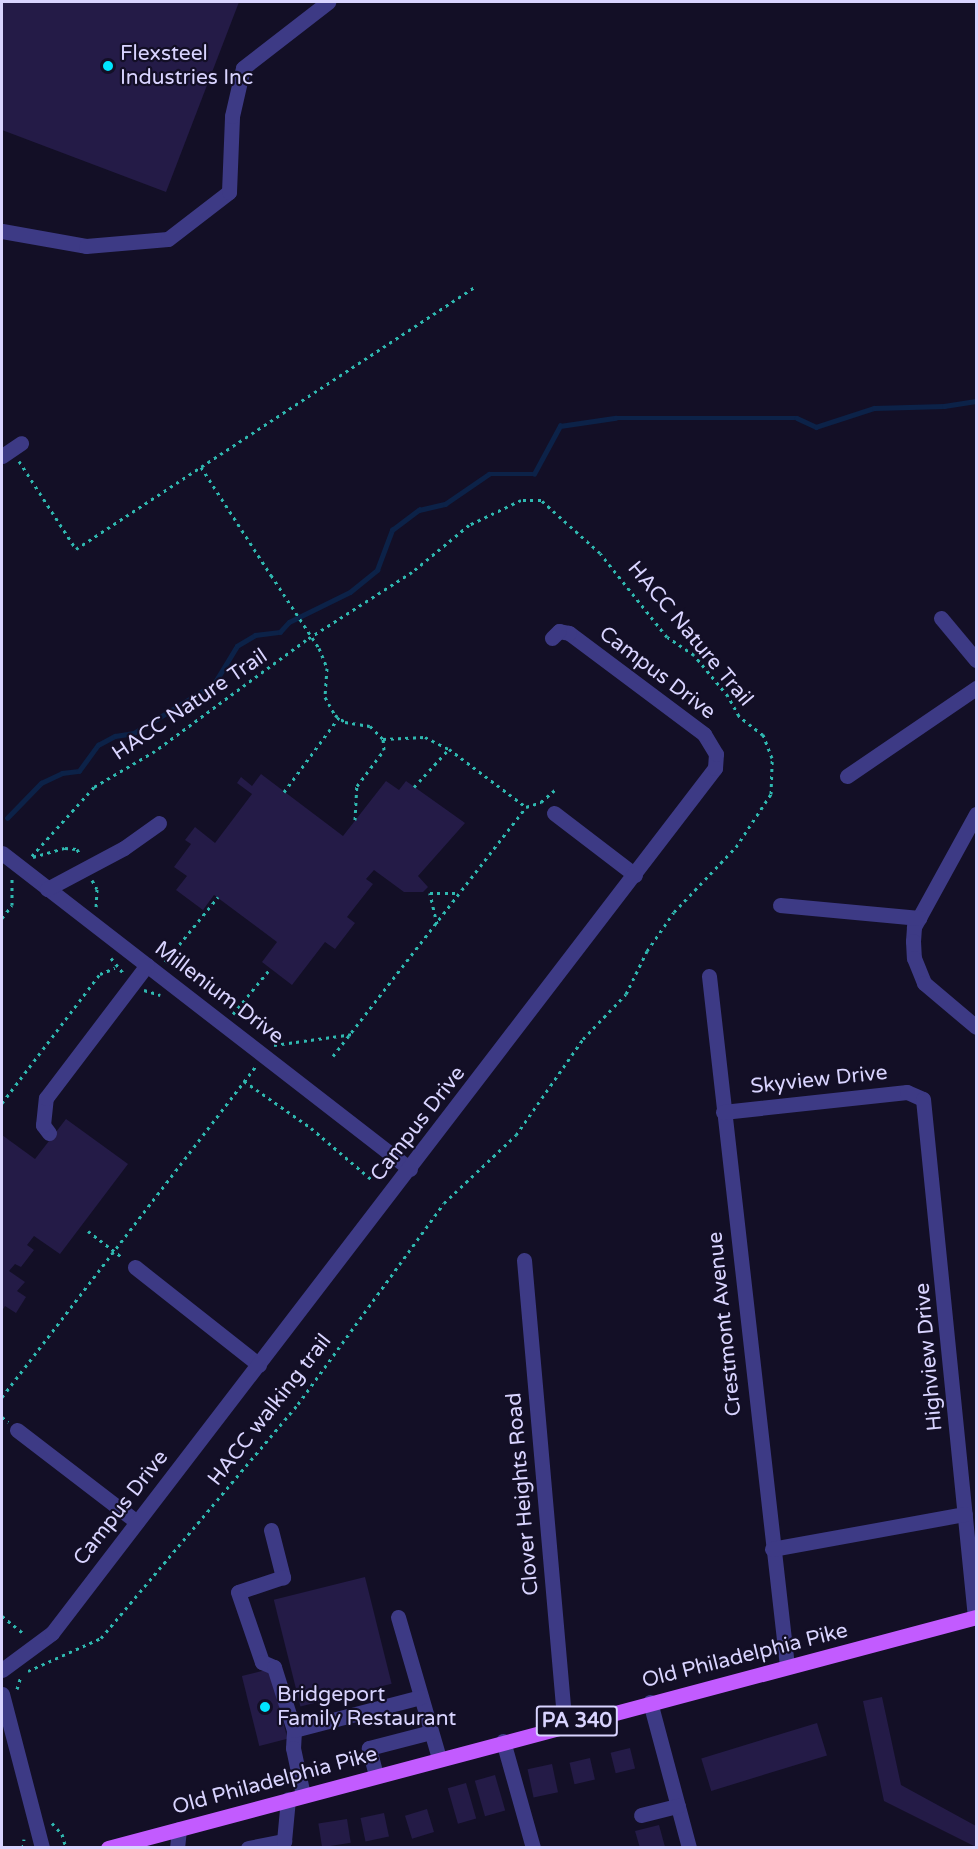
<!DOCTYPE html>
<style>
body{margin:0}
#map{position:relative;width:978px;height:1849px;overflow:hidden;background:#130f26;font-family:"Varela Round",sans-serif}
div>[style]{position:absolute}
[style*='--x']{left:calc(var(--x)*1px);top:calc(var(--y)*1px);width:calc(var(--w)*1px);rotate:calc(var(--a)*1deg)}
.stream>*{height:4.5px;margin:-2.25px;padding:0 2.25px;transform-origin:2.25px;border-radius:2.25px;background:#0c2248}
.building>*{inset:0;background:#241b47;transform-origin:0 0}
.path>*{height:3px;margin-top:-1.5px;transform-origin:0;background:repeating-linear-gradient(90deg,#2fb8b0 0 3px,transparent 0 7.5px)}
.minor>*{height:15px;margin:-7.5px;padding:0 7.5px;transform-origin:7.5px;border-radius:7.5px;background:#3d3a85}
.major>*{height:15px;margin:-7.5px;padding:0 7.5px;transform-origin:7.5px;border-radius:7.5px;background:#c25bff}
.path-bridge>*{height:3px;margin-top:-1.5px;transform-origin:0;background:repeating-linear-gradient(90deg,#2fb8b0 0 3px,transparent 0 7.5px)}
.dots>*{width:16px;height:16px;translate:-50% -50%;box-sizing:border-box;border:3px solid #130f26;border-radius:50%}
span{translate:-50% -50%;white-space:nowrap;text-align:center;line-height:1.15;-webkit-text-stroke:4.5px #130f26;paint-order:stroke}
.shield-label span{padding:2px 4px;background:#130f26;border:2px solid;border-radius:4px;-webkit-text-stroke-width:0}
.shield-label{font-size:20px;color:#d9d4ff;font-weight:700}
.poi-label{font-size:21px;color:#d9d4ff}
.left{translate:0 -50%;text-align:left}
.street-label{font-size:21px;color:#d9d4ff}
.frame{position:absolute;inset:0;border:3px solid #d9d4ff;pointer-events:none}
</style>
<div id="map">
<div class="stream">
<div style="--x:7;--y:818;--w:49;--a:-45.8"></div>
<div style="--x:41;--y:783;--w:23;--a:-25"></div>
<div style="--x:62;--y:773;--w:17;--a:-7"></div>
<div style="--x:79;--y:771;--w:32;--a:-54"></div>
<div style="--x:98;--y:745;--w:19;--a:-28"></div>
<div style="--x:115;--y:736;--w:19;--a:-9"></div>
<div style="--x:134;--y:733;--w:94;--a:-31.5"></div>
<div style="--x:214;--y:684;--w:44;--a:-58.8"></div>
<div style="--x:237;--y:646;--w:21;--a:-31"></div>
<div style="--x:255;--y:635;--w:25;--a:-7"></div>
<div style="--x:280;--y:632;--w:13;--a:-48"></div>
<div style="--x:289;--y:622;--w:68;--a:-26.2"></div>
<div style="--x:350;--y:592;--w:35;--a:-39"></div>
<div style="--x:377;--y:570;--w:43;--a:-69.4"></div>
<div style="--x:392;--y:530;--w:34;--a:-37"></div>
<div style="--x:419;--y:510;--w:27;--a:-13"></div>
<div style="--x:445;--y:504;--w:53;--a:-34.3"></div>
<div style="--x:489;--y:474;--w:45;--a:0"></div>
<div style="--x:534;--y:474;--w:55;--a:-61.6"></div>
<div style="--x:560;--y:426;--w:56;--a:-8.3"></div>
<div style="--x:615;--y:418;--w:182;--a:0"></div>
<div style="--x:797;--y:418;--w:21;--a:25"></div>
<div style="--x:816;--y:427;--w:61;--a:-18.1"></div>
<div style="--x:874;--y:408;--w:70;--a:-1.6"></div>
<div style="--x:944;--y:406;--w:32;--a:-9"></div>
</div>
<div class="building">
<div style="clip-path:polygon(2px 2px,239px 2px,166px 192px,2px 130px)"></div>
<div style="clip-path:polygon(261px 774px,343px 836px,386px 781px,399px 790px,406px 781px,465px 823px,418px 876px,428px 887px,423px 892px,404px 892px,374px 870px,366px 879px,373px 884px,347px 917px,355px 923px,335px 949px,325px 942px,292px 985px,262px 962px,277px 942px,214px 895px,203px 910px,176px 890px,187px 876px,174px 867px,191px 844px,185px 840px,195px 827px,215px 843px,252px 794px,237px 783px,241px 777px,252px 786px)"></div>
<div style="clip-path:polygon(66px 1119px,128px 1164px,60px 1254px,34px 1236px,27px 1245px,34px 1250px,21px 1267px,15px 1264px,9px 1271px,25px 1282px,17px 1291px,26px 1297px,16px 1313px,5px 1306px,2px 1311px,2px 1135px,35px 1159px)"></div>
<div style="left:365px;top:1577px;width:110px;height:94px;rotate:76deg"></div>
<div style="left:270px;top:1669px;width:72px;height:29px;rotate:76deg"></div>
<div style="clip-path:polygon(882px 1697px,901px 1785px,976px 1826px,976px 1847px,884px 1801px,863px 1701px)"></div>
<div style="left:817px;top:1723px;width:34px;height:121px;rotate:73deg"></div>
<div style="left:630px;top:1748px;width:21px;height:20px;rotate:76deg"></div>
<div style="left:590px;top:1758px;width:22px;height:21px;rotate:77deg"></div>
<div style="left:552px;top:1764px;width:29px;height:25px;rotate:78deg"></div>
<div style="left:495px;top:1775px;width:37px;height:21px;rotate:74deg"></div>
<div style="left:466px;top:1783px;width:37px;height:19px;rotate:74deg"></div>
<div style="left:427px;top:1809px;width:24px;height:23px;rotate:73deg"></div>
<div style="left:384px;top:1813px;width:24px;height:24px;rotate:78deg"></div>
<div style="left:347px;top:1819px;width:24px;height:29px;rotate:81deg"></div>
<div style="clip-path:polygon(659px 1825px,665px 1847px,640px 1848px,635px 1831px)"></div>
</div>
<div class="path">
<div style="--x:19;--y:461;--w:105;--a:57.1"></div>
<div style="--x:76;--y:549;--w:477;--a:-33.3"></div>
<div style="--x:201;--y:467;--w:129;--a:57.1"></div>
<div style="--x:319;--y:648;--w:22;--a:68"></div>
<div style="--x:327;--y:668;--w:29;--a:94"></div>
<div style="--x:325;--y:697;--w:21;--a:61"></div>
<div style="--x:335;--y:715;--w:12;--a:35"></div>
<div style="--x:345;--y:722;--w:25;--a:9"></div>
<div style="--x:370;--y:726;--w:18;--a:45"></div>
<div style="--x:383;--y:739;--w:42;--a:-2.7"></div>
<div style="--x:425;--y:737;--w:27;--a:27"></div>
<div style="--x:449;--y:749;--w:96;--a:37"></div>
<div style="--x:414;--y:787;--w:52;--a:-47.4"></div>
<div style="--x:284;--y:792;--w:93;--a:-53.7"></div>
<div style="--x:355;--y:820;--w:34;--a:-87"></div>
<div style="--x:357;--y:786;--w:45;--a:-53.1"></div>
<div style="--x:384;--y:750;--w:11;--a:-95"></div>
<div style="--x:33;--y:857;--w:33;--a:-16"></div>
<div style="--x:65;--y:848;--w:12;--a:5"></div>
<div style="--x:77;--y:849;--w:7;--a:63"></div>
<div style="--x:92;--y:880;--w:10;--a:61"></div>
<div style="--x:97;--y:889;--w:18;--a:93"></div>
<div style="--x:2;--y:918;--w:16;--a:-52"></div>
<div style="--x:12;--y:905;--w:26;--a:-90"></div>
<div style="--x:437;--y:924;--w:32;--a:-103"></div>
<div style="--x:430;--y:893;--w:30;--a:0"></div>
<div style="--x:111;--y:958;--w:19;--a:51"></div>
<div style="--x:165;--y:962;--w:84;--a:-50.8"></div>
<div style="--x:144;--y:990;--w:17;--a:17"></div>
<div style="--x:233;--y:1014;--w:58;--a:-50.6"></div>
<div style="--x:274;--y:1045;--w:80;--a:-7.9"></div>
<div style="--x:333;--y:1056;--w:315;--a:-52.2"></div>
<div style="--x:526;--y:807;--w:16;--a:-18"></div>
<div style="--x:541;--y:802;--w:20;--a:-41"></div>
<div style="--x:244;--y:1081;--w:82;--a:35"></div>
<div style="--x:311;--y:1128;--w:80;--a:40.4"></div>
<div style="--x:2;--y:1103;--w:162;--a:-52.8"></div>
<div style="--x:100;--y:974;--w:16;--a:-22"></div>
<div style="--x:88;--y:1231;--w:44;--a:37.6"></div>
<div style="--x:2;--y:1397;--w:416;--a:-52.5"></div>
<div style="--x:2;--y:1417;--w:8;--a:40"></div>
<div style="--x:2;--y:1616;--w:28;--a:39"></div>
<div style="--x:28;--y:1671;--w:80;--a:-24.3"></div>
<div style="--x:101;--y:1638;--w:306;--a:-49.9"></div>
<div style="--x:298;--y:1404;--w:248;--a:-54"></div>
<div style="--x:444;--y:1203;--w:99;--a:-43.4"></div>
<div style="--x:516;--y:1135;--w:117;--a:-55.1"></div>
<div style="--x:583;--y:1039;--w:62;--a:-46.3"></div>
<div style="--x:626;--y:994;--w:48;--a:-64"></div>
<div style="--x:647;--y:951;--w:47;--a:-55.3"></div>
<div style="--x:674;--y:912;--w:90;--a:-46.4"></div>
<div style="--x:736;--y:847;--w:64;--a:-56.6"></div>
<div style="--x:771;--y:794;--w:36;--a:-88"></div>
<div style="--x:772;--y:758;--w:25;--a:-111"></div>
<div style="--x:763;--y:735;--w:31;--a:-142"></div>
<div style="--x:739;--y:716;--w:23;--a:-119"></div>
<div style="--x:728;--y:696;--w:53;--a:-129.7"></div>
<div style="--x:694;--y:655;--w:32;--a:-146"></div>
<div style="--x:667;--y:637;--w:107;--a:-128.6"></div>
<div style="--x:600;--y:553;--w:79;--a:-138.1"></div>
<div style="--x:541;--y:500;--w:20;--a:180"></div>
<div style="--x:521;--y:500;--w:58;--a:154.3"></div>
<div style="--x:469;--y:525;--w:74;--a:140.5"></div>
<div style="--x:412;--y:572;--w:126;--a:147.3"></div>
<div style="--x:306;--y:640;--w:187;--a:143.7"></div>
<div style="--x:155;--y:751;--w:71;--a:149.5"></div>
<div style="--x:94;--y:787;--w:94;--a:132"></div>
<div style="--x:17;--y:1689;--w:14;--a:-73"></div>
<div style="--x:52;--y:1823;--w:15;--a:48"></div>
<div style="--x:62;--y:1834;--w:15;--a:74"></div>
<div style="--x:23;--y:1848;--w:9;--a:-84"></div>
</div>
<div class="minor">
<div style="--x:2;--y:231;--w:85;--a:10.1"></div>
<div style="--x:86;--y:246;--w:82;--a:-4.9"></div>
<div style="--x:168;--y:239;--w:77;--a:-37.6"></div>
<div style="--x:229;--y:192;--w:76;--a:-87.7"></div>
<div style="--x:232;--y:116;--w:49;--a:-77.1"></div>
<div style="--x:243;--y:68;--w:108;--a:-37.8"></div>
<div style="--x:2;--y:456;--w:23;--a:-34"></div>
<div style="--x:941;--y:618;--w:55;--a:50.2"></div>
<div style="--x:847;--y:776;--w:156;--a:-34.3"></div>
<div style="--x:554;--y:813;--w:102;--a:37.4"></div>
<div style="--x:976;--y:814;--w:129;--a:118.8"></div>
<div style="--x:914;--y:927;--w:14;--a:94"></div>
<div style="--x:913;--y:941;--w:17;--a:87"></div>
<div style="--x:914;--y:958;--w:27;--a:68"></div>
<div style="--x:924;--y:983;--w:68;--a:40.2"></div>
<div style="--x:2;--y:853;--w:516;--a:37.76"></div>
<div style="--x:47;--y:889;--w:87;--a:-28"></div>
<div style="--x:124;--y:848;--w:43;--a:-35.5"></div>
<div style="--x:780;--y:905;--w:140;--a:5.3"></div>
<div style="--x:709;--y:976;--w:694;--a:83.55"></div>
<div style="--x:723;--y:1112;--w:185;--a:-6.2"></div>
<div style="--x:907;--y:1092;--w:17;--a:24"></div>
<div style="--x:923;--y:1099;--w:521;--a:84.27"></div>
<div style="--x:49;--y:1133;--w:10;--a:-127"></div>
<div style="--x:43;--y:1125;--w:27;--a:-84"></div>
<div style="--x:46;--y:1098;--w:167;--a:-52.8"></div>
<div style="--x:524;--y:1260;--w:466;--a:85"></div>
<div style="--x:135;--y:1267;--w:158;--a:38.3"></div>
<div style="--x:17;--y:1430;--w:151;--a:37.5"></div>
<div style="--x:271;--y:1530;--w:49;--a:75.7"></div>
<div style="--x:283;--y:1577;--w:47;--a:161.6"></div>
<div style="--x:238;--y:1592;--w:74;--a:71.1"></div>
<div style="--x:262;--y:1662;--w:13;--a:23"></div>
<div style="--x:274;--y:1667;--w:66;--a:72.4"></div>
<div style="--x:294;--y:1730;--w:18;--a:93"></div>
<div style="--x:293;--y:1748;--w:48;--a:78"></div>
<div style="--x:772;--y:1549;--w:196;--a:-10.3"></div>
<div style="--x:398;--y:1617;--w:147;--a:73.8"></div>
<div style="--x:2;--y:1670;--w:62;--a:-36.5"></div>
<div style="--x:52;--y:1633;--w:1090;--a:-52.53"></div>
<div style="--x:715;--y:768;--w:14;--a:-86"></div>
<div style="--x:716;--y:754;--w:23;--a:-121"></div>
<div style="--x:704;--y:734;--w:169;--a:-143.2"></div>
<div style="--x:569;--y:633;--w:10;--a:-169"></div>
<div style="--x:559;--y:631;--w:10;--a:135"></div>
<div style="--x:2;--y:1694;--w:159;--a:75.4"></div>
<div style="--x:650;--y:1702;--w:151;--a:75"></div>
<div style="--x:294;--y:1730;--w:131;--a:-14.6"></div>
<div style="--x:503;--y:1741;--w:111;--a:74.3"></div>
<div style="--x:376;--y:1775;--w:28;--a:-105"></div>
<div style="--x:369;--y:1748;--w:64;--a:-14.5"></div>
<div style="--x:641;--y:1815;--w:38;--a:-14"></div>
<div style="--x:177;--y:1848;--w:19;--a:-84"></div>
<div style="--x:248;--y:1848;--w:37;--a:-11"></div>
<div style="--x:284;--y:1841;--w:42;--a:-84.6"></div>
</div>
<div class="major">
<div style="--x:108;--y:1848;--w:898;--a:-14.9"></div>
</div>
<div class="path-bridge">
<div style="--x:271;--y:575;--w:87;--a:56.7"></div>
</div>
<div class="dots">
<div style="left:108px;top:66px;background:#00e5ff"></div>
<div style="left:265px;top:1707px;background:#00e5ff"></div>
</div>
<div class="shield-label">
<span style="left:577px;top:1721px">PA 340</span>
</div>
<div class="poi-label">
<span class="left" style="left:120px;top:66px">Flexsteel<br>Industries Inc</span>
<span class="left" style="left:277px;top:1707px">Bridgeport<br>Family Restaurant</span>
</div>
<div class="street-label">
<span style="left:690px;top:634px;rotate:50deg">HACC Nature Trail</span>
<span style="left:657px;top:673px;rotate:37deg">Campus Drive</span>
<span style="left:190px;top:705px;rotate:-34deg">HACC Nature Trail</span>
<span style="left:219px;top:993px;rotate:37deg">Millenium Drive</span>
<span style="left:819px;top:1080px;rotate:-6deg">Skyview Drive</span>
<span style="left:418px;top:1124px;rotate:-52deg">Campus Drive</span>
<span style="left:725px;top:1324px;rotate:-96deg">Crestmont Avenue</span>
<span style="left:929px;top:1357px;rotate:-95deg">Highview Drive</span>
<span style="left:270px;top:1410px;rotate:-52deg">HACC walking trail</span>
<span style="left:523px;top:1494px;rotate:-95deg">Clover Heights Road</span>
<span style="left:121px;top:1508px;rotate:-52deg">Campus Drive</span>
<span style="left:745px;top:1656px;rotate:-14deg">Old Philadelphia Pike</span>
<span style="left:275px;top:1781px;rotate:-15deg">Old Philadelphia Pike</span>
</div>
<div class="frame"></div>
</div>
